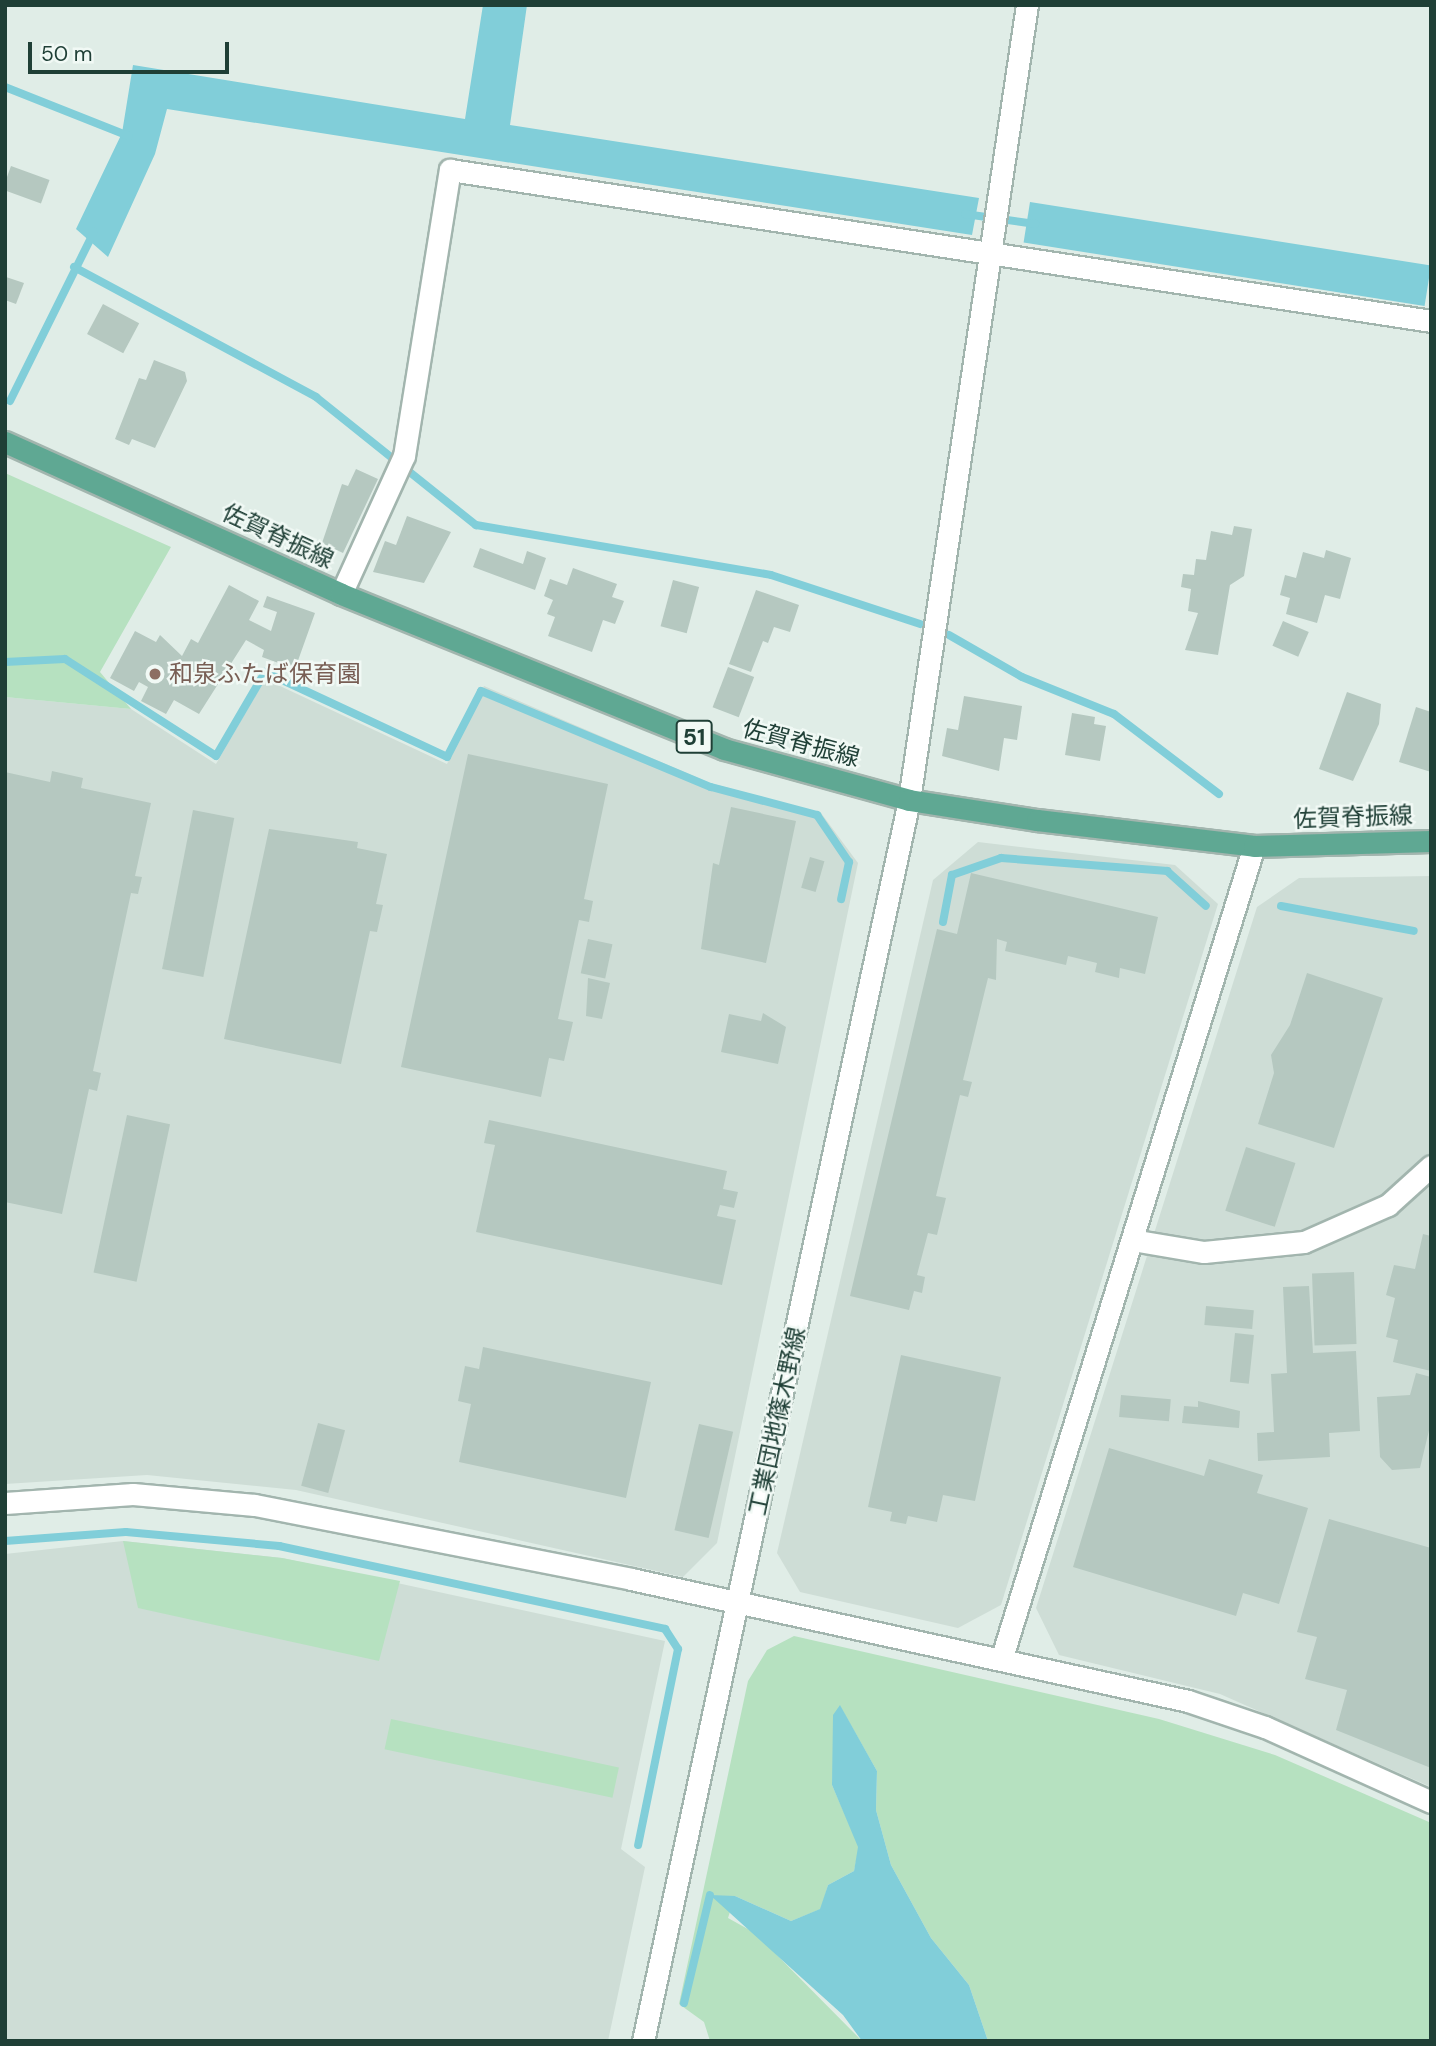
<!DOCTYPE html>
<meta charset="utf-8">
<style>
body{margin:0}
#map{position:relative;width:1436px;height:2046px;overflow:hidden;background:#e0ede7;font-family:"DM Sans","Noto Sans JP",sans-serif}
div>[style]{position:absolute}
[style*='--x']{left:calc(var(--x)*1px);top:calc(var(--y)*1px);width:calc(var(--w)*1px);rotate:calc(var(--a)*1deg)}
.built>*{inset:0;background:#ceddd6}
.green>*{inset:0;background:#b6e1c0;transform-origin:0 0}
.water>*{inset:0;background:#81ced9;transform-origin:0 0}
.stream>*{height:8px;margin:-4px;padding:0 4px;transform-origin:4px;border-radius:4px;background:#81ced9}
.building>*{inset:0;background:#b5c8c0;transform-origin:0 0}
.roads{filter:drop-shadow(2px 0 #a2b5ae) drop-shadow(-2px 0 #a2b5ae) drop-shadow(0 2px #a2b5ae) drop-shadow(0 -2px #a2b5ae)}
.minor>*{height:21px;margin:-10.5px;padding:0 10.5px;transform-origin:10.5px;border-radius:10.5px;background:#fff}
.tertiary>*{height:21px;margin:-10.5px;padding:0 10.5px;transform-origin:10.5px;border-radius:10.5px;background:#fff}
.primary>*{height:21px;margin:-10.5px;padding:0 10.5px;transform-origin:10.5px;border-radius:10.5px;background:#5fa893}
.dots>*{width:19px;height:19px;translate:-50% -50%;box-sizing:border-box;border:4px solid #f1f9f5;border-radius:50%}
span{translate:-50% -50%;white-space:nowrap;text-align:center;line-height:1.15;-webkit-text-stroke:5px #f1f9f5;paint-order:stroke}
.shield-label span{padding:2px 5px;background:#f1f9f5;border:2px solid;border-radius:5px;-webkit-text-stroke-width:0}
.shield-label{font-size:23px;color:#1f3f36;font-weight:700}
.street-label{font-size:24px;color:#1f3f36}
.education-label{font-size:24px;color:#785e54}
.left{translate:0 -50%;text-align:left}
.frame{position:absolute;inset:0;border:7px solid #1f3f36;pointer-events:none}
.scale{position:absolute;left:28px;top:42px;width:201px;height:32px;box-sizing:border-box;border:4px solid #1f3f36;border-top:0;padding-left:9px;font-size:21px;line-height:24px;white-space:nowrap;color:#1f3f36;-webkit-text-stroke:5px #f1f9f5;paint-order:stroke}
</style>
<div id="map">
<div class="built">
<div style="clip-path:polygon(265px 679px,447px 764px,484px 686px,710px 783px,821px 813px,858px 863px,717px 1543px,683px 1577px,296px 1490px,147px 1475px,5px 1484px,5px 697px,131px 709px,216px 764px)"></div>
<div style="clip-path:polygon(978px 842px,1175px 865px,1218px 904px,1001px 1605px,958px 1628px,800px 1592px,777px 1553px,933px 880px)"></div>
<div style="clip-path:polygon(1431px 876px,1431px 1787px,1220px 1694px,1059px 1655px,1036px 1608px,1257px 907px,1299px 878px)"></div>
<div style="clip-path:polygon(123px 1541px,282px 1558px,665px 1641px,621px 1849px,645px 1867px,608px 2041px,5px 2041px,5px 1554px)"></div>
</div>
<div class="green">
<div style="clip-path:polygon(5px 473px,171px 547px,100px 672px,131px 709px,5px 697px)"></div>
<div style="clip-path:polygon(123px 1541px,282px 1558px,400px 1581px,379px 1661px,138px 1608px)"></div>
<div style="clip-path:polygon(794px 1636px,1159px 1719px,1275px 1755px,1429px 1822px,1431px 2041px,988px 2041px,969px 1985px,931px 1938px,891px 1865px,876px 1810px,877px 1771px,840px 1706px,832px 1785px,859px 1847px,854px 1871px,828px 1885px,821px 1909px,791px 1921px,735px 1896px,728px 1918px,755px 1933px,862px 2041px,710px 2041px,704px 2022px,679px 2004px,748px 1681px,767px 1650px)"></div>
<div style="left:391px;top:1719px;width:233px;height:31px;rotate:12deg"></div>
</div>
<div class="water">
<div style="clip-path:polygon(483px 5px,527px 5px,510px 125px,979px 198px,972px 235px,167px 109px,155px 154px,108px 257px,76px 229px,122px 133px,133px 65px,465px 119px)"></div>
<div style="left:1030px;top:202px;width:406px;height:41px;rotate:9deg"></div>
<div style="clip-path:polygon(840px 1705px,877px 1771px,876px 1810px,891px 1865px,931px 1938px,969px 1985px,988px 2041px,862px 2041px,843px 2015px,710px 1895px,735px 1896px,791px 1921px,820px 1909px,828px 1885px,854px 1871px,858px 1847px,832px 1785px,833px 1715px)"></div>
</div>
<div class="stream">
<div style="--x:5;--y:87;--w:133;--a:21.6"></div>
<div style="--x:965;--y:214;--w:71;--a:8.1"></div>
<div style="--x:74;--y:267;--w:275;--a:28.2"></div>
<div style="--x:316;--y:397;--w:205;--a:38.7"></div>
<div style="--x:476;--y:525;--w:299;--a:9.6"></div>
<div style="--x:771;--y:575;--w:157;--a:18.2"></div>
<div style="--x:10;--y:401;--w:189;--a:-63.6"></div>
<div style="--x:949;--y:635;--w:84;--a:29.9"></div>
<div style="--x:1022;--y:677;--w:99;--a:21.9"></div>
<div style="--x:1114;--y:714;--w:132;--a:37.3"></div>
<div style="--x:5;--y:662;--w:60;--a:-2.9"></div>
<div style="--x:65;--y:659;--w:179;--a:32.7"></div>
<div style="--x:216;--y:756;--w:97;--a:-59.7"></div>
<div style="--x:265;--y:672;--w:201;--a:25"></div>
<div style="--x:447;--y:757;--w:74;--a:-62.7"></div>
<div style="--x:481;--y:691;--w:249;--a:22.7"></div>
<div style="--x:711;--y:787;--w:110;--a:14.8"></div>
<div style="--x:817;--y:815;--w:57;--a:55.8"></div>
<div style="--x:849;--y:862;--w:38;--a:102"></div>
<div style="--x:1281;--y:906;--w:135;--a:10.6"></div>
<div style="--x:943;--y:922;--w:48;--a:-79.2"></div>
<div style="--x:952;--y:875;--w:52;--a:-19.1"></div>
<div style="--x:1001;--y:858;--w:167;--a:4.5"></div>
<div style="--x:1167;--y:871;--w:52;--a:41.9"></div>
<div style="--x:5;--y:1541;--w:121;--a:-4.3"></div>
<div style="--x:126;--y:1532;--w:154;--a:5.2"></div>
<div style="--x:279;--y:1546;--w:395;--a:12.1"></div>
<div style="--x:665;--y:1629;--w:24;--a:57"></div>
<div style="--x:678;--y:1649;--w:200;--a:101.5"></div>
<div style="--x:684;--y:2003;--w:111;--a:-76.5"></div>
</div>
<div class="building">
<div style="left:11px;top:166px;width:41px;height:25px;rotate:20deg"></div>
<div style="clip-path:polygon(6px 277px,24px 283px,16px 304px,5px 300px)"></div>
<div style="left:103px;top:304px;width:41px;height:34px;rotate:28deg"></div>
<div style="clip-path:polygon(154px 360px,185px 372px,187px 381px,155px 448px,132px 439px,129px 445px,115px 439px,139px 378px,146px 380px)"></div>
<div style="clip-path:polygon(356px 469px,378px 479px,343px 553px,322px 543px,342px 484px,348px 486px)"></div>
<div style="clip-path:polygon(407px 516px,451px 532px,424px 583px,373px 572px,385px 541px,396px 545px)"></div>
<div style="clip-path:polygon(1234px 526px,1252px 529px,1244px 576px,1230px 585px,1218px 655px,1185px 650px,1198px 613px,1188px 611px,1191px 589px,1181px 587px,1183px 574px,1194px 575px,1196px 559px,1206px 560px,1211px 531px,1232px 535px)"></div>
<div style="clip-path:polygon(480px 548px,523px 564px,527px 551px,546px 558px,535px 590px,473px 567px)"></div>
<div style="clip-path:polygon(1326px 550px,1351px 558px,1340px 599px,1325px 595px,1317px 623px,1286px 614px,1290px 598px,1280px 595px,1285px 575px,1296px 578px,1303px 552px,1324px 558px)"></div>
<div style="clip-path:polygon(573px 568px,617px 584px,612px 597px,624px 601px,615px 624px,603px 620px,592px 652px,548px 636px,555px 617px,547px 614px,553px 600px,544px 596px,550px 579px,567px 585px)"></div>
<div style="left:673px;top:580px;width:27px;height:48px;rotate:15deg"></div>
<div style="clip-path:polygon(229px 585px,259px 601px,249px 620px,271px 631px,277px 612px,263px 607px,267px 596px,315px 613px,295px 669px,262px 657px,264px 650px,246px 640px,199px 714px,174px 700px,166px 714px,141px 701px,148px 687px,139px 682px,134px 691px,110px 678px,135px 631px,156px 642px,160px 635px,182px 656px,191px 639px,198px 643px)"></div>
<div style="clip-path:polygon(756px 590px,799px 605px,790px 632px,774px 627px,768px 643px,763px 641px,751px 672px,729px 664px)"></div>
<div style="left:1283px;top:621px;width:28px;height:27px;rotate:23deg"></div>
<div style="left:728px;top:667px;width:28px;height:43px;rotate:21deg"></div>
<div style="clip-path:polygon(1347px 692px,1381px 704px,1379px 724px,1353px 781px,1319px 769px)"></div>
<div style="clip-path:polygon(964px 696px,1022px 706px,1017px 740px,1004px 738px,999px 771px,942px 756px,947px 728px,958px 730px)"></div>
<div style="clip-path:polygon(1416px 707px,1431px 712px,1431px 772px,1399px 762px)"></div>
<div style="clip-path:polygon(1072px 713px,1095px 717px,1094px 724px,1106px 726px,1100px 761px,1065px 755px)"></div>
<div style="clip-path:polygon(468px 754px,608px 784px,584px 899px,593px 901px,589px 922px,579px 920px,558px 1019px,573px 1022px,564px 1061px,549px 1058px,541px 1097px,401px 1067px)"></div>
<div style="clip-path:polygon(52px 771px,83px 778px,81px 788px,151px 803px,135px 876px,142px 877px,138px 894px,131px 893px,93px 1071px,101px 1073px,97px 1091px,89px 1089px,62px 1214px,5px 1202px,5px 772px,50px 782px)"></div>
<div style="clip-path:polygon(731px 807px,796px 821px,766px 963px,701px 949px,713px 863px,719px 865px)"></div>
<div style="left:193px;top:810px;width:42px;height:162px;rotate:11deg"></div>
<div style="clip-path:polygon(269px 829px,358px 842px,357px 848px,387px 854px,376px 904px,383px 905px,377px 932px,370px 931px,341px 1064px,224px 1039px)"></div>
<div style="left:810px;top:857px;width:15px;height:32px;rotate:16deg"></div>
<div style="clip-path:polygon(971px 873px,1158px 917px,1145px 974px,1120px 968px,1119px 978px,1095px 972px,1097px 963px,1068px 956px,1066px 965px,1005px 951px,1007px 942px,997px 939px,996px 980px,988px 978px,963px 1080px,972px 1082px,968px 1097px,960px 1095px,936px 1196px,946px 1198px,937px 1235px,928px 1233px,917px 1275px,925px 1277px,922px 1293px,914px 1291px,909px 1310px,850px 1296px,937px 929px,957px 934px)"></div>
<div style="left:588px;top:939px;width:25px;height:35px;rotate:12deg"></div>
<div style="clip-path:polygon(1307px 973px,1383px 998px,1334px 1148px,1258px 1124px,1274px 1073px,1271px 1055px,1290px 1025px)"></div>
<div style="clip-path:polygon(588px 978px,610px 983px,602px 1019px,586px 1016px)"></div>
<div style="clip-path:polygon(763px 1013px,786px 1027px,778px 1064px,721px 1052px,729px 1014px,761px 1021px)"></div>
<div style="left:127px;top:1115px;width:44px;height:161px;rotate:12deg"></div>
<div style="clip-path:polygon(489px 1120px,727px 1171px,723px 1189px,738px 1192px,734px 1208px,720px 1205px,717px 1216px,736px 1220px,722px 1285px,476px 1232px,495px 1145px,484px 1143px)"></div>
<div style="left:1246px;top:1147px;width:52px;height:67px;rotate:18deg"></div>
<div style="clip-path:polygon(1423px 1234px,1431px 1236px,1431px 1371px,1393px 1362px,1398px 1340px,1386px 1337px,1395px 1298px,1386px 1295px,1394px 1265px,1415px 1269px)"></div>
<div style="left:1354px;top:1272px;width:72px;height:42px;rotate:88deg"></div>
<div style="clip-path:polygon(1309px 1286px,1313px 1353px,1356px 1351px,1360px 1431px,1329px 1433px,1330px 1457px,1258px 1461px,1257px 1433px,1274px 1432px,1271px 1374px,1287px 1373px,1283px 1287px)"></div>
<div style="left:1206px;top:1306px;width:48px;height:19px;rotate:5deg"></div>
<div style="left:1235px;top:1333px;width:19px;height:49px;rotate:6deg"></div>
<div style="clip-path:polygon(483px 1347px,651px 1382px,626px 1498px,459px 1462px,471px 1404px,458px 1401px,465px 1366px,479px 1369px)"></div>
<div style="clip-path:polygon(901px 1355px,1001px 1377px,975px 1501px,943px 1495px,937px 1522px,908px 1516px,906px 1524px,890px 1521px,892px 1512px,868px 1507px)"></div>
<div style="clip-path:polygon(1416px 1373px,1431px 1377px,1431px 1422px,1420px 1468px,1392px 1470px,1380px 1457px,1377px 1397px,1410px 1395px)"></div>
<div style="left:1121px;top:1395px;width:50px;height:22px;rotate:5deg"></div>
<div style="clip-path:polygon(1198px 1401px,1240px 1411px,1239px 1428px,1182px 1423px,1184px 1406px,1198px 1407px)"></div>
<div style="left:318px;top:1423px;width:28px;height:65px;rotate:15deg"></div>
<div style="left:699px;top:1424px;width:35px;height:109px;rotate:13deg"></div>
<div style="clip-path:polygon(1109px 1448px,1204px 1476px,1209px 1459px,1263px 1475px,1257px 1493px,1308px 1508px,1279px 1604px,1243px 1593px,1236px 1616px,1073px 1567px)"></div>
<div style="clip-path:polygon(1329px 1519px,1431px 1548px,1431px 1768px,1336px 1730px,1347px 1690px,1305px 1679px,1317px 1637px,1297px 1632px)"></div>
</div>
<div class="roads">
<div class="minor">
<div style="--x:341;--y:594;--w:152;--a:-65.5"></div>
<div style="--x:404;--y:456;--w:290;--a:-80.9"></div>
<div style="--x:450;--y:170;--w:993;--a:8.75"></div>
<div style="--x:909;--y:800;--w:804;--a:-81.56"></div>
<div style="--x:1132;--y:1240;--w:73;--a:9.5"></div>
<div style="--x:1204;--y:1252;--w:100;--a:-5.7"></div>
<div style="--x:1304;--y:1242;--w:92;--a:-23.8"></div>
<div style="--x:1388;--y:1205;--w:58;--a:-42.2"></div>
</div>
<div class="tertiary">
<div style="--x:5;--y:1503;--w:128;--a:-4"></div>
<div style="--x:133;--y:1494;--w:122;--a:5.2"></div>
<div style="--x:255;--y:1505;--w:383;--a:11.1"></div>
<div style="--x:631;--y:1579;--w:570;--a:12.35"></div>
<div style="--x:1188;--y:1701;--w:81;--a:18.7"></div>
<div style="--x:1265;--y:1727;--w:182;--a:24.3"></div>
<div style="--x:1002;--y:1657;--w:849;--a:-72.74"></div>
<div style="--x:643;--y:2041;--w:1269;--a:-77.9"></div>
</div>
<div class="primary">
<div style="--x:5;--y:442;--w:369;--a:24.3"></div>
<div style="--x:341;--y:594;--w:413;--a:22"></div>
<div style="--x:724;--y:749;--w:192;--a:15.4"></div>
<div style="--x:909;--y:800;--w:130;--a:8.9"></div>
<div style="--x:1037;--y:820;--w:219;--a:6.8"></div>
<div style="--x:1254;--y:846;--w:177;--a:-1.6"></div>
</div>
</div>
<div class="dots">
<div style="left:155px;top:674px;background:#8d6e63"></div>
</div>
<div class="shield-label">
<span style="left:694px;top:737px">51</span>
</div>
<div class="street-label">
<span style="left:278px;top:536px;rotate:25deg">佐賀脊振線</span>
<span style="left:801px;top:743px;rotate:15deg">佐賀脊振線</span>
<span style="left:1353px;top:817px;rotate:-2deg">佐賀脊振線</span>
<span style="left:777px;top:1421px;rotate:-78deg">工業団地篠木野線</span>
</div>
<div class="education-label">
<span class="left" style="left:169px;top:674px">和泉ふたば保育園</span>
</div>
<div class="frame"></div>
<div class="scale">50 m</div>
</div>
